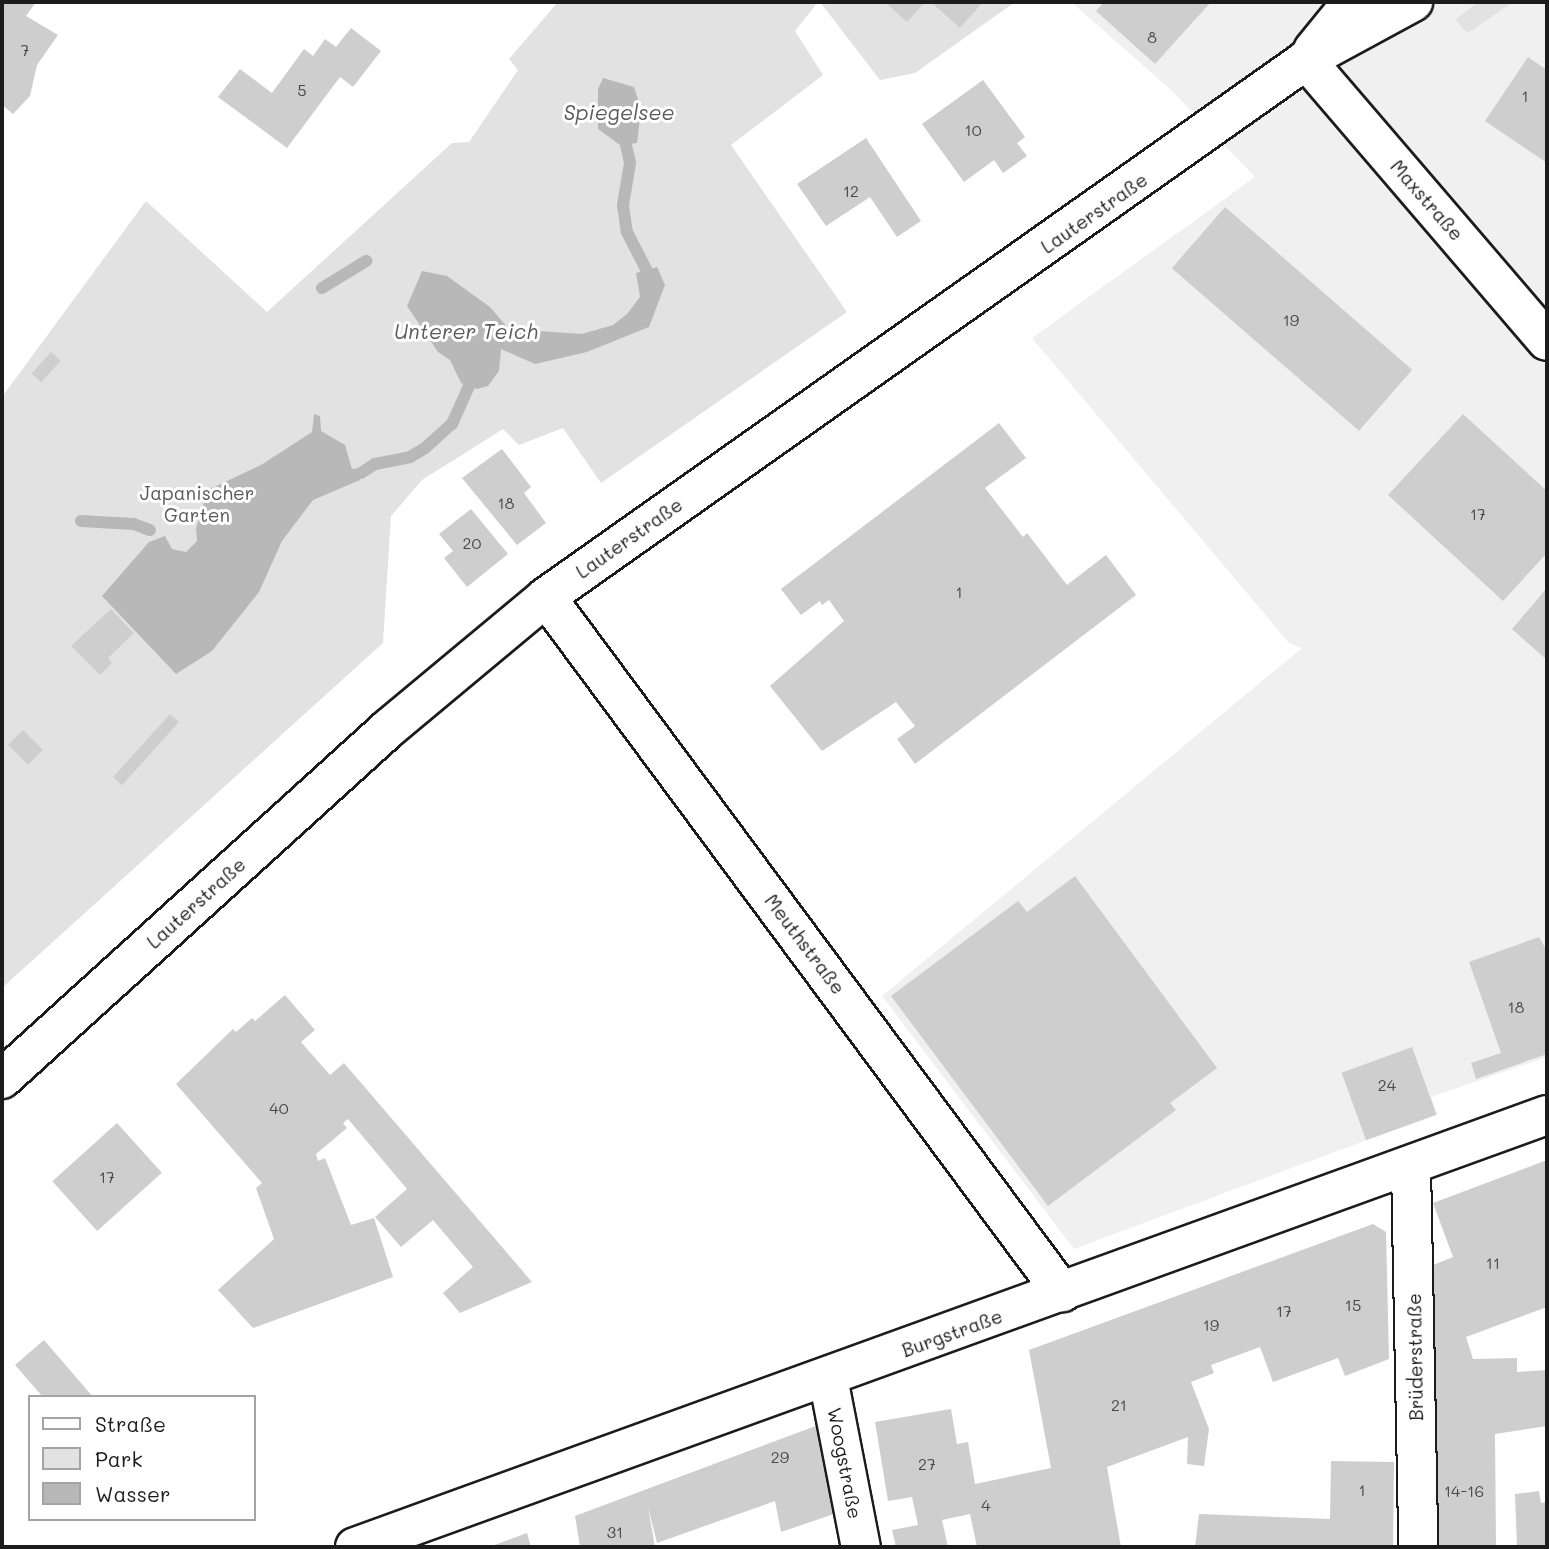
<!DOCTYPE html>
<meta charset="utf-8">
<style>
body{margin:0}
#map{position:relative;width:1549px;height:1549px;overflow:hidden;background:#fff;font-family:Mali,sans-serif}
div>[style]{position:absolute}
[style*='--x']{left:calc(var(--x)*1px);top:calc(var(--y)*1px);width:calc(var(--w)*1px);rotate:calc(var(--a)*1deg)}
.built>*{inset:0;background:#f0f0f0}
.green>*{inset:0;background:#e2e2e2}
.water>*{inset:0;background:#b8b8b8}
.stream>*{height:12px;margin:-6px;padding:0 6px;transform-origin:6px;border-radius:6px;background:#b8b8b8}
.building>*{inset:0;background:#cecece;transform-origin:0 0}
.roads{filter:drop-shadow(2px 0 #1c1c1c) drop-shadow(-2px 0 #1c1c1c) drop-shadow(0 2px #1c1c1c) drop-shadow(0 -2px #1c1c1c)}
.street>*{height:38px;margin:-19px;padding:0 19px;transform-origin:19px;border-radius:19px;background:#fff}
.secondary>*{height:38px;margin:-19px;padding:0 19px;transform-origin:19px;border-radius:19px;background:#fff}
span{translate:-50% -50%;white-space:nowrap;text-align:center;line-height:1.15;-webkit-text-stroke:6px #fff;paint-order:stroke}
.number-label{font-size:16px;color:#484848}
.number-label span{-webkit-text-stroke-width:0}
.street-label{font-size:19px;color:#1c1c1c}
.park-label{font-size:19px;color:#575757}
.water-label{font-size:21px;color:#5a5a5a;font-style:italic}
.frame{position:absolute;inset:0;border:4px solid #1c1c1c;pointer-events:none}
.legend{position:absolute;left:28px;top:1395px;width:228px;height:126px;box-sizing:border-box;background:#fff;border:2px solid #a4a4a4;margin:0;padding:9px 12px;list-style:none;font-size:21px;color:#1c1c1c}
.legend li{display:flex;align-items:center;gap:14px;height:35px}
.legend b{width:35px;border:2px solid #a4a4a4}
</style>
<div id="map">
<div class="built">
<div style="clip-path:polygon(1071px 2px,1547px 2px,1547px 1057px,1431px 1097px,1437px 1114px,1074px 1249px,882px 996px,1302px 648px,1289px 643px,1032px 338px,1255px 177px,1170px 89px)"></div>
</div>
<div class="green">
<div style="clip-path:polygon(558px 2px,818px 2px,795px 31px,823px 75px,731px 145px,847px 312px,601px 483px,563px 428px,519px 445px,503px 429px,422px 480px,391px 516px,383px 643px,2px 988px,2px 397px,146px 201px,267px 312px,452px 143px,469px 142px,518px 70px,509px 59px)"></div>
<div style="clip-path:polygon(820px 2px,1015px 2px,915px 73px,880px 80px)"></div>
<div style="clip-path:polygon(1478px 2px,1513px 2px,1468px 33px,1455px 20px)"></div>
</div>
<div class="water">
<div style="clip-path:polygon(603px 78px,634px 87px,641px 109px,637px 143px,620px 145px,598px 129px,598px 89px)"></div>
<div style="clip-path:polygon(657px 267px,665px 285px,649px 327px,587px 352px,535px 364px,501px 349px,499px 371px,488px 386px,477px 389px,461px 383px,450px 360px,438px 352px,407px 306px,422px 271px,447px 276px,490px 307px,509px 329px,582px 334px,613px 325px,627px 314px,640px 297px,636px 273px)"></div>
<div style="clip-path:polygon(314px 414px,320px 416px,321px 431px,345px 445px,352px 469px,360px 468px,360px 480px,313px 500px,282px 541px,259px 592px,212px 651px,176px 674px,102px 596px,149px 542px,165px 536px,172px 549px,186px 552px,197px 541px,196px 528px,208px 490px,261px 465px,312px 432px)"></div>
</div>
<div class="stream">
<div style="--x:626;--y:145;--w:18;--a:77"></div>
<div style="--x:630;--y:163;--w:43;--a:99.5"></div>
<div style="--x:623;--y:205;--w:27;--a:82"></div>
<div style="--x:627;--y:232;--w:44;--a:62.9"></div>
<div style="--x:322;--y:288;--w:52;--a:-31.5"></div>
<div style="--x:361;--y:473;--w:17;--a:-33"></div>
<div style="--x:375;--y:464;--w:36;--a:-11"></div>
<div style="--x:410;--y:457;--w:17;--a:-31"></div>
<div style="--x:425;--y:448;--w:36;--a:-42"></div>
<div style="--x:452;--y:424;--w:42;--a:-65.9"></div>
<div style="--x:81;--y:521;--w:53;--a:3.2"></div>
<div style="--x:134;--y:524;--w:17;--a:21"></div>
</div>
<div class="building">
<div style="clip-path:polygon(2px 2px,36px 2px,26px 16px,58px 35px,37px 65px,30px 96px,13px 114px,2px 105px)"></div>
<div style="clip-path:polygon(885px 2px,925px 2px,907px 22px)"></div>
<div style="clip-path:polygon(931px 2px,983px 2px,960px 28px)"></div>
<div style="clip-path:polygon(1104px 2px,1211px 2px,1155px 64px,1096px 11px)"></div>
<div style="clip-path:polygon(351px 28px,381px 51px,353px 87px,340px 77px,287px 148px,218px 97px,240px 69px,272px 93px,304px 49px,313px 56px,325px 39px,336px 47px)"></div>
<div style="clip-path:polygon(1528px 57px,1547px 70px,1547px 163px,1485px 121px)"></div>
<div style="clip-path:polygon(983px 80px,1025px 137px,1017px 143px,1027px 156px,1003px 173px,994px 160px,964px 182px,922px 124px)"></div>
<div style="clip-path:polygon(866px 138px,921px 221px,897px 237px,870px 197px,826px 226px,797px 184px)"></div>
<div style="left:1225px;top:207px;width:248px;height:81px;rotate:41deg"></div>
<div style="left:51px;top:352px;width:13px;height:29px;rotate:42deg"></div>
<div style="clip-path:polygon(1463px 414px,1547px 491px,1547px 553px,1503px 601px,1388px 495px)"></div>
<div style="clip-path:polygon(999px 423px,1026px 458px,985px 488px,1023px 537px,1027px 533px,1067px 585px,1106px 555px,1136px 595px,915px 764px,897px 739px,915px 726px,896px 702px,822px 751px,770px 686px,844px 621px,829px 600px,822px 605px,820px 601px,801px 615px,781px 589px)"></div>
<div style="clip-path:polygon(502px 449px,531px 487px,524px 493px,546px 523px,517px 545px,462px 478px)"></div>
<div style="clip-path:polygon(471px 509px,508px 554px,467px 587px,444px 558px,453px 551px,439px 534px)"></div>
<div style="clip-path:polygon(1547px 588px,1547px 660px,1512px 629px)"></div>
<div style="clip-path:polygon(111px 609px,134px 633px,108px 658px,112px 663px,100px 675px,71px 646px)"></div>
<div style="left:170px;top:714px;width:12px;height:85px;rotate:42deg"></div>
<div style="left:23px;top:730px;width:28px;height:21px;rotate:45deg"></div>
<div style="clip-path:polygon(1075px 876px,1217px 1068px,1170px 1103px,1176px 1110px,1048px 1206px,891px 996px,1018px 901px,1027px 912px)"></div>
<div style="clip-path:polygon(1539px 937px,1547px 951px,1547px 1054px,1476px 1079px,1471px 1063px,1501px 1053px,1469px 962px)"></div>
<div style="clip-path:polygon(285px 995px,315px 1030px,301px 1042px,330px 1075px,344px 1063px,532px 1282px,460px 1313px,443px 1293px,473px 1267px,433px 1220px,401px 1247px,375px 1217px,407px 1189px,348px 1119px,343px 1123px,347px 1128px,316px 1154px,318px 1161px,325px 1158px,351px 1225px,374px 1218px,393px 1277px,253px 1328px,218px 1290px,274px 1239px,256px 1188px,262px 1183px,176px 1084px,233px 1029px,236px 1032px,252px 1018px,255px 1021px)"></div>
<div style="left:1412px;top:1047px;width:72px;height:75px;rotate:70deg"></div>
<div style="left:117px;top:1123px;width:67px;height:87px;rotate:48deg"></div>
<div style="clip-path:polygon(1547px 1160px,1547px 1307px,1466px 1337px,1473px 1359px,1517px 1358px,1517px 1372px,1547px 1370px,1547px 1426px,1495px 1434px,1496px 1547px,1433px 1547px,1426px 1268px,1453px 1257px,1433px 1203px)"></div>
<div style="clip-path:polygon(1373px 1224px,1386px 1232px,1389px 1359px,1345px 1376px,1338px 1358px,1273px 1382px,1260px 1347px,1211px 1365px,1214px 1373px,1191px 1382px,1209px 1429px,1204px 1466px,1187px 1464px,1188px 1437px,1107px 1467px,1121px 1547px,977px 1547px,970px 1514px,942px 1520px,948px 1547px,896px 1547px,892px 1530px,918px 1525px,912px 1497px,888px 1501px,875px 1422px,951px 1409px,957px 1444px,968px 1442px,975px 1484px,1051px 1468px,1029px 1350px)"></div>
<div style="clip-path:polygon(44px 1340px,93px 1397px,43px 1397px,15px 1365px)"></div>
<div style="clip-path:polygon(821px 1424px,837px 1513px,781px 1532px,775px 1501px,657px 1543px,648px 1507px,655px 1547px,580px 1547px,575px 1516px)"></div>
<div style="clip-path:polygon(1331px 1461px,1394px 1462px,1393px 1547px,1195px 1547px,1199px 1514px,1330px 1519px)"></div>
<div style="clip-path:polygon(1539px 1491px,1541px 1503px,1547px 1502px,1547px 1547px,1517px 1547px,1515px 1494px)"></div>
<div style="clip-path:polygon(527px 1533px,531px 1547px,489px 1547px)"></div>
</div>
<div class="roads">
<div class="street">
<div style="--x:546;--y:597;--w:866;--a:53.41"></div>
<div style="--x:1411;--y:1166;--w:381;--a:88.9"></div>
<div style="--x:828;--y:1378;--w:172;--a:79"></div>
<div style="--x:355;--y:1547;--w:1268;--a:-19.92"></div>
</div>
<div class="secondary">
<div style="--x:1313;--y:50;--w:62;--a:-50.9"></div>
<div style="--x:1306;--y:60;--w:370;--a:49.4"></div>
<div style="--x:2;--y:1079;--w:522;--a:-42.21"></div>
<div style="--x:389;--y:728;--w:204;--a:-39.8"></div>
<div style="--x:546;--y:597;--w:931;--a:-35.24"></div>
<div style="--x:1306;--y:60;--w:122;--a:-28.5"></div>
</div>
</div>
<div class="number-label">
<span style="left:1152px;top:37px">8</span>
<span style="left:25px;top:50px">7</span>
<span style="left:302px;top:90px">5</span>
<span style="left:1525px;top:96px">1</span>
<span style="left:973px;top:130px">10</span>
<span style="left:851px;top:191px">12</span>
<span style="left:1291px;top:320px">19</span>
<span style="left:506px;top:503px">18</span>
<span style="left:1478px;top:514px">17</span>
<span style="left:472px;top:543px">20</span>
<span style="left:959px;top:592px">1</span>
<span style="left:1516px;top:1007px">18</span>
<span style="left:1387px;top:1085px">24</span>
<span style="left:279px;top:1108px">40</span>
<span style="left:107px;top:1177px">17</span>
<span style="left:1493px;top:1263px">11</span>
<span style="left:1353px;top:1305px">15</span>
<span style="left:1284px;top:1311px">17</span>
<span style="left:1211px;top:1325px">19</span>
<span style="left:1119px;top:1405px">21</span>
<span style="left:780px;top:1457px">29</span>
<span style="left:927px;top:1464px">27</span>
<span style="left:1362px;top:1490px">1</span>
<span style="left:1464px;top:1491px">14-16</span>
<span style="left:986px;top:1505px">4</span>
<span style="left:615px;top:1532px">31</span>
</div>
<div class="street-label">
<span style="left:1427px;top:200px;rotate:49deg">Maxstraße</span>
<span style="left:1094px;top:213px;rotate:-35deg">Lauterstraße</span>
<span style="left:629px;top:538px;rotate:-35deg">Lauterstraße</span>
<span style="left:196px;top:903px;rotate:-42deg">Lauterstraße</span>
<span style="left:805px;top:944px;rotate:53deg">Meuthstraße</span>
<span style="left:952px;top:1333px;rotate:-20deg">Burgstraße</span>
<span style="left:1415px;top:1357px;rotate:-91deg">Brüderstraße</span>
<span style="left:845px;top:1463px;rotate:79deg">Woogstraße</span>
</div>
<div class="park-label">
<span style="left:197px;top:504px">Japanischer<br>Garten</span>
</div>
<div class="water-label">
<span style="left:619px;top:112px">Spiegelsee</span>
<span style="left:466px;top:331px">Unterer Teich</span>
</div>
<div class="frame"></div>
<ul class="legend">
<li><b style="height:9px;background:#fff"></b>Straße</li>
<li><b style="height:19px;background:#e2e2e2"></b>Park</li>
<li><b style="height:19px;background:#b8b8b8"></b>Wasser</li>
</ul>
</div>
